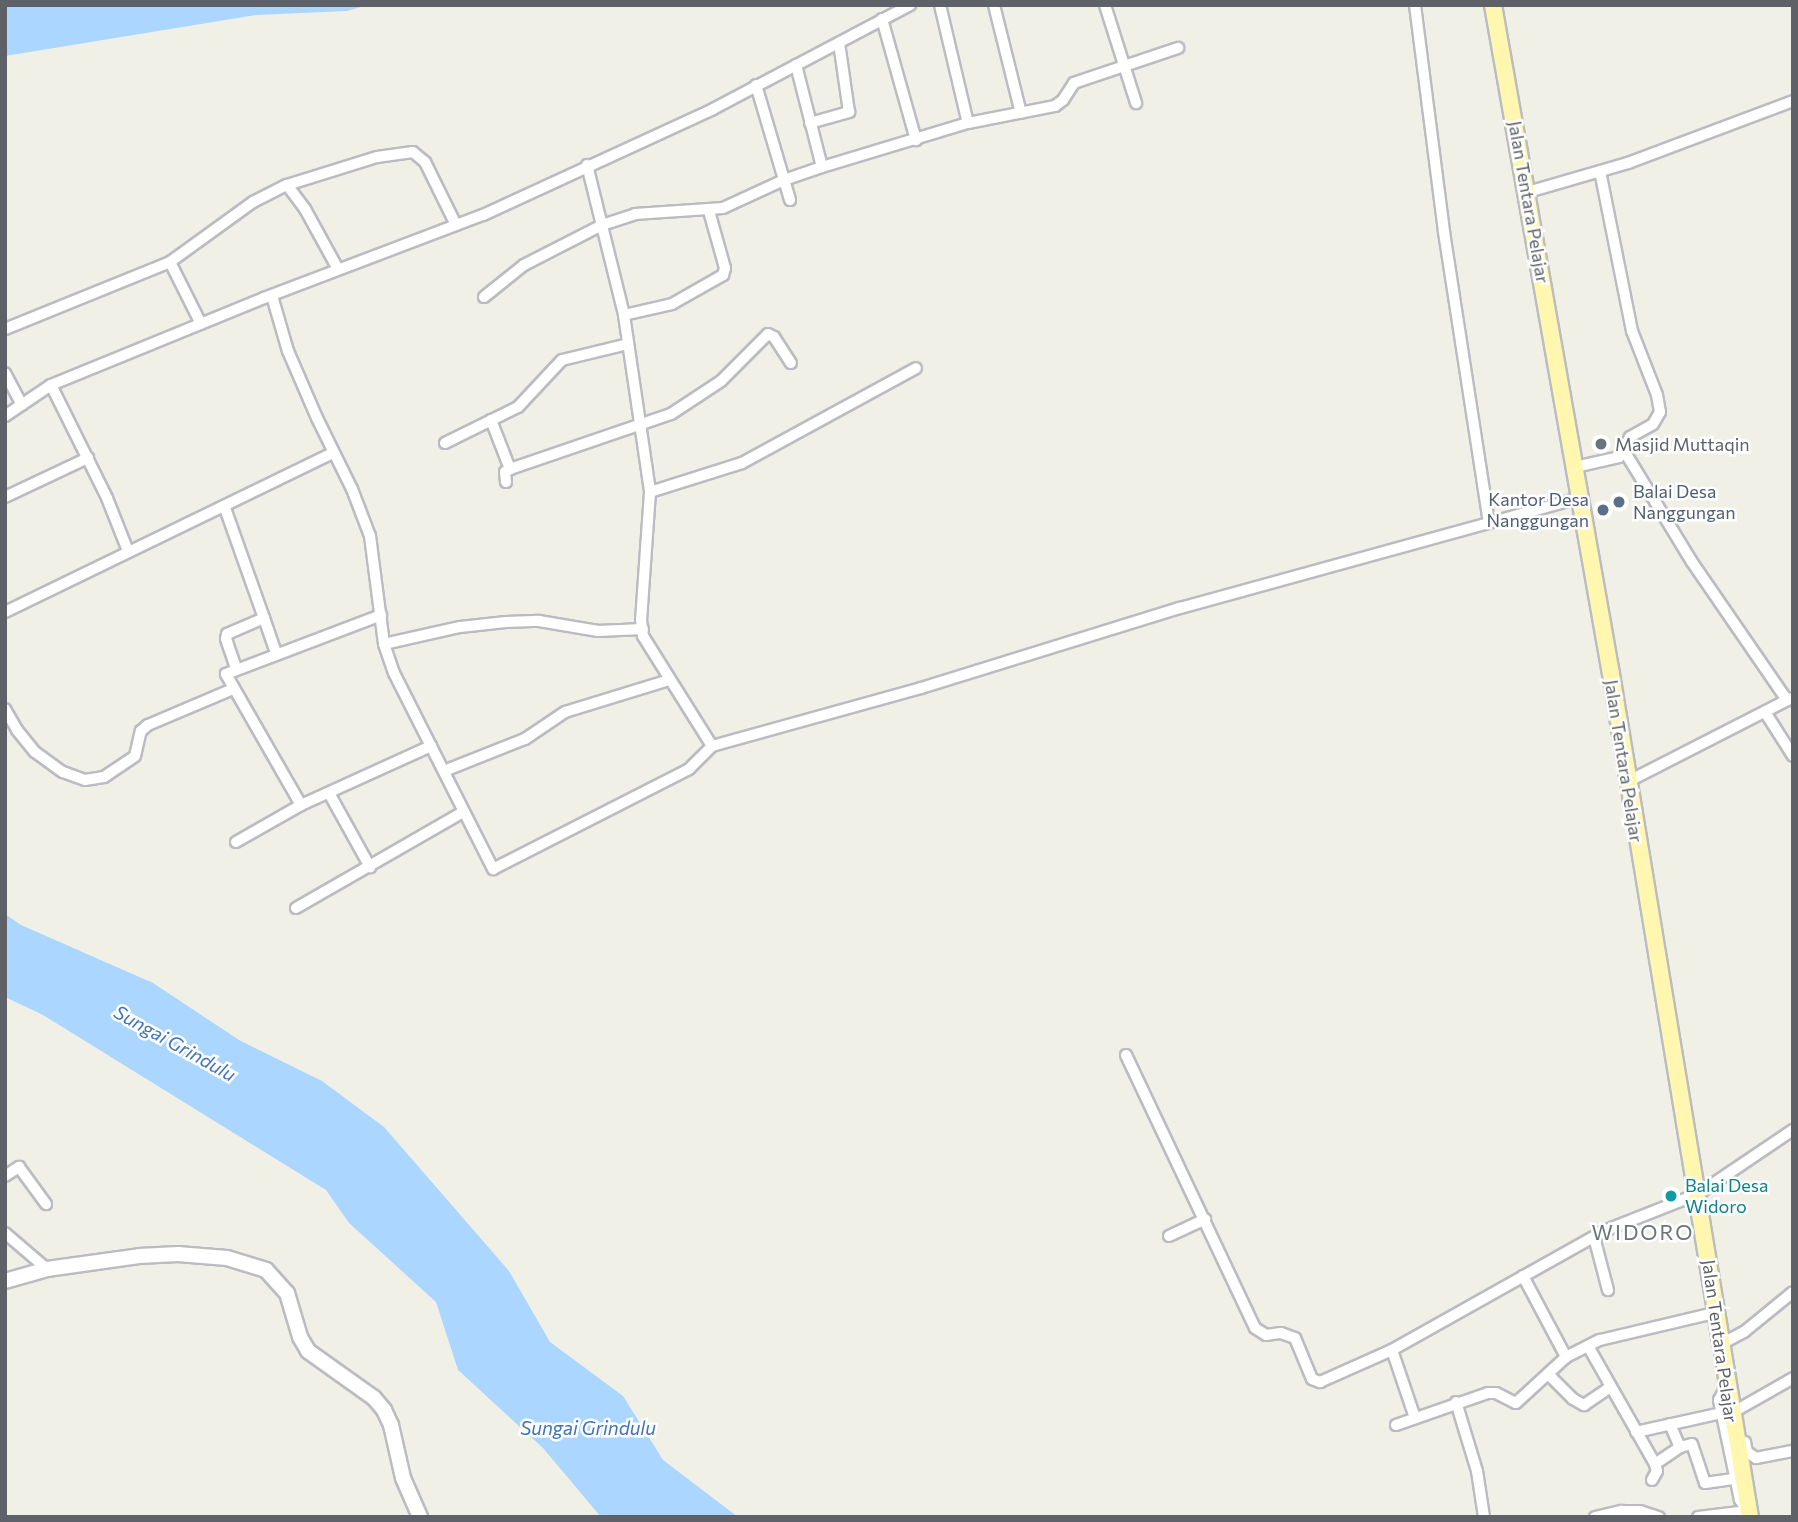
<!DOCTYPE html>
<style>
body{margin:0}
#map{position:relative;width:1798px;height:1522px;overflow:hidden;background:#f1f0e7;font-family:Commissioner,sans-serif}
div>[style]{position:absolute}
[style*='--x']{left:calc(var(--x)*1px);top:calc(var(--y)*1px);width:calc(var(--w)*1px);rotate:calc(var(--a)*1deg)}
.water>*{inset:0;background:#aad6ff}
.roads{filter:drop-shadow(2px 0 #babcc1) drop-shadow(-2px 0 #babcc1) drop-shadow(0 2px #babcc1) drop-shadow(0 -2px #babcc1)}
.street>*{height:10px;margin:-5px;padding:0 5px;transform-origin:5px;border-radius:5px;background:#fff}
.secondary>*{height:14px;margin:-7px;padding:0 7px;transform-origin:7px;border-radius:7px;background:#fff}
.primary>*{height:16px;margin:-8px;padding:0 8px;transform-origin:8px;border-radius:8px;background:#fff6af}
.dots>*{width:19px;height:19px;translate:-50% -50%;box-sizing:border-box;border:4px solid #fff;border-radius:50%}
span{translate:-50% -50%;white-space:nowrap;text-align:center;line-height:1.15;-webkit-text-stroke:5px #fff;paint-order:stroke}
.street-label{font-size:18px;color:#5e6268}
.worship-label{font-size:18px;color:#5b616d}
.left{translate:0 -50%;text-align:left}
.service-label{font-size:18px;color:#4e5e75}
.right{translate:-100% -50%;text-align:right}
.culture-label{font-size:18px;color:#0d838f}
.water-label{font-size:19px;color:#3f74b8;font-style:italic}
.quarter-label{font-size:21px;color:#6f747a;letter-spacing:2px}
.frame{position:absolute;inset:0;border:7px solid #5e6268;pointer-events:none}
</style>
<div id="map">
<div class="water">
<div style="clip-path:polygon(5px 5px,368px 5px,347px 11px,256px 15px,5px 56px)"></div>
<div style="clip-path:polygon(5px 914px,21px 925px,153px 983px,239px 1040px,322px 1081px,384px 1127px,509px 1271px,550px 1342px,623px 1396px,663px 1460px,738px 1517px,601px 1517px,543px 1448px,458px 1370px,436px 1302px,349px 1223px,326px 1190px,43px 1015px,5px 997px)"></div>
</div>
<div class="roads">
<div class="street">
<div style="--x:940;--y:5;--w:121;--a:76.7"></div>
<div style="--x:994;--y:5;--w:111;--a:76"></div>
<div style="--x:1105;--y:5;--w:103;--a:72.4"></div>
<div style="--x:1415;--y:5;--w:229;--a:82.7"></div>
<div style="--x:1444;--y:232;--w:293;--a:81.2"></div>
<div style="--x:882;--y:19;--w:126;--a:74.3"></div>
<div style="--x:796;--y:65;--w:105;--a:75.7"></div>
<div style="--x:756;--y:85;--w:120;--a:73.5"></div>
<div style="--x:810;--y:123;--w:41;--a:-15.8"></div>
<div style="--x:849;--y:112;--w:70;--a:-98.2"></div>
<div style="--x:587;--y:165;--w:154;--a:76.1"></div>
<div style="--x:624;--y:315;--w:179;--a:81.6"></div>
<div style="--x:650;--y:492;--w:128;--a:94"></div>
<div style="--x:641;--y:620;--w:16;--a:83"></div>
<div style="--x:643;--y:636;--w:130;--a:57.9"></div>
<div style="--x:287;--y:185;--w:94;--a:-17.3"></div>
<div style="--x:377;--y:157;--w:36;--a:-8"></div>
<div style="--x:413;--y:152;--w:16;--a:40"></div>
<div style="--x:425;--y:162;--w:70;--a:63.8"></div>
<div style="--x:1528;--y:192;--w:104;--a:-16.2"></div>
<div style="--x:1628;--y:163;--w:176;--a:-20.6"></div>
<div style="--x:170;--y:262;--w:102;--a:-35.9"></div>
<div style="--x:253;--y:202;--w:38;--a:-27"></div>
<div style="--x:287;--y:185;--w:30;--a:53"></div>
<div style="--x:305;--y:209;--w:68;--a:61.2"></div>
<div style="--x:272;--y:296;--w:57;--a:73.8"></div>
<div style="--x:288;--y:351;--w:73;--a:66.6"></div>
<div style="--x:317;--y:418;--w:79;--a:63.8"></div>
<div style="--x:352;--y:489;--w:50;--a:69"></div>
<div style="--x:370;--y:536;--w:109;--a:82.6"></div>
<div style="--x:384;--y:644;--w:31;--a:71"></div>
<div style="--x:394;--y:673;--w:220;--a:63.2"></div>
<div style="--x:493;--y:869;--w:220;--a:-27"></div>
<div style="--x:689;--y:769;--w:33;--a:-45"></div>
<div style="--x:712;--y:746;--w:217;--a:-15.5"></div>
<div style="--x:921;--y:688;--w:271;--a:-17.2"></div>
<div style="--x:1180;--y:608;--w:415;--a:-15.4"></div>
<div style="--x:484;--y:297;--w:51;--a:-38.7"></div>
<div style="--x:524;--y:265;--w:88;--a:-27.1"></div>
<div style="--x:602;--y:225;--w:35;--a:-18"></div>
<div style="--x:635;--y:214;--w:88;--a:-3.9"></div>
<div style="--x:723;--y:208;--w:67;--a:-24.7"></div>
<div style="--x:784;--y:180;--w:40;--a:-18.9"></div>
<div style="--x:822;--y:167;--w:152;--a:-16.8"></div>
<div style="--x:968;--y:123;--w:89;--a:-11.1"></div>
<div style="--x:1055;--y:106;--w:10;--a:-37"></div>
<div style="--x:1063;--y:100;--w:20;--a:-57"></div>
<div style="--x:1074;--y:83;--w:110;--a:-18.6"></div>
<div style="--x:624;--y:315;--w:49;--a:-12.9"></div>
<div style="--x:672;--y:304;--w:59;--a:-29.6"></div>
<div style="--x:723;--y:275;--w:7;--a:-74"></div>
<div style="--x:725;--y:268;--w:59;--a:-105.7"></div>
<div style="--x:5;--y:329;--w:178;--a:-22.1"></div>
<div style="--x:170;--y:262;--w:69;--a:63.4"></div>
<div style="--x:5;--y:373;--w:36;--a:62"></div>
<div style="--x:51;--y:385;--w:126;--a:63.6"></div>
<div style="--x:107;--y:498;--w:57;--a:68.4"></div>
<div style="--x:5;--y:416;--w:55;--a:-34"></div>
<div style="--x:51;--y:385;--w:230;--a:-22.2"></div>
<div style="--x:264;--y:298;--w:234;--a:-20.8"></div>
<div style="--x:483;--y:215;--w:253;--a:-24.7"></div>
<div style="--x:713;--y:109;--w:223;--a:-27.8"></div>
<div style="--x:491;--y:420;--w:53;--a:68.8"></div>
<div style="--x:510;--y:469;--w:170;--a:-18.9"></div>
<div style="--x:671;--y:414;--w:60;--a:-33.4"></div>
<div style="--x:721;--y:381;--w:66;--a:-45"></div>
<div style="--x:768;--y:334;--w:7;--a:27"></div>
<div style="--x:774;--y:337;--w:31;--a:57"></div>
<div style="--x:445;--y:443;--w:81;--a:-26.3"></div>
<div style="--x:518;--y:407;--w:64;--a:-46.9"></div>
<div style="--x:562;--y:360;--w:68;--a:-13.6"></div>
<div style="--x:1623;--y:449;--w:132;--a:58.6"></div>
<div style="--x:1692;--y:562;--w:168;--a:55.5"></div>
<div style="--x:1575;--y:467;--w:45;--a:-12.8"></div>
<div style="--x:1619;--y:457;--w:23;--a:-61"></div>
<div style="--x:1630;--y:437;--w:26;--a:-29"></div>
<div style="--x:1653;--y:424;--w:14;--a:-60"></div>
<div style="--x:1660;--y:412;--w:17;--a:-100"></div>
<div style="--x:1657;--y:395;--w:69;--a:-111.3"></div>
<div style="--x:1632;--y:331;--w:163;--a:-101.3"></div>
<div style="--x:506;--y:482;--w:10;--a:-96"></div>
<div style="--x:505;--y:472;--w:6;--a:-31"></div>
<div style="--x:650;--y:492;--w:96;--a:-17.5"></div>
<div style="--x:742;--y:463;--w:198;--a:-28.6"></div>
<div style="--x:5;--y:497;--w:92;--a:-25.2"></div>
<div style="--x:225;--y:508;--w:117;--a:70.5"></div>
<div style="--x:264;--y:618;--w:40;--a:156.6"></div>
<div style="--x:227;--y:634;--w:5;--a:101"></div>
<div style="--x:226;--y:639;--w:31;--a:71"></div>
<div style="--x:5;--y:612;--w:365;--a:-25.9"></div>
<div style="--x:264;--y:618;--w:36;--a:71"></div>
<div style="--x:384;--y:644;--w:78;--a:-12.6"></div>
<div style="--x:460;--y:627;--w:46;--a:-6.2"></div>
<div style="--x:506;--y:622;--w:33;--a:-2"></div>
<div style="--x:539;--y:621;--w:60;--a:9.6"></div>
<div style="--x:598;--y:631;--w:45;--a:-2.5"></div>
<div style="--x:5;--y:709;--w:24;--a:60"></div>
<div style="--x:17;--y:730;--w:28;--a:51"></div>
<div style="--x:35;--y:752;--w:34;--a:36"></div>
<div style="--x:63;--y:772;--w:23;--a:20"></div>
<div style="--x:85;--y:780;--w:19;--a:-9"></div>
<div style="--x:104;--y:777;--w:37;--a:-34"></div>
<div style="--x:135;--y:756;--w:26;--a:-77"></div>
<div style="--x:141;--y:731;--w:9;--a:-41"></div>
<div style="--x:148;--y:725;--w:92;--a:-23"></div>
<div style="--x:1765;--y:712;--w:52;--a:57.5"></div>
<div style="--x:444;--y:771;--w:87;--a:-21.6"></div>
<div style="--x:525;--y:739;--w:48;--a:-34"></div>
<div style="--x:565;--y:712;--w:109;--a:-17.1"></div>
<div style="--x:1627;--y:782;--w:184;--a:-27.1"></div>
<div style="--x:329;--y:793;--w:85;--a:61"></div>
<div style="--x:301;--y:805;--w:151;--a:-119.8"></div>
<div style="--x:226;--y:674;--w:166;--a:-20.8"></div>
<div style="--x:236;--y:842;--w:75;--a:-29.6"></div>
<div style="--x:301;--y:805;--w:143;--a:-24.4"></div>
<div style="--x:296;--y:908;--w:193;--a:-29.9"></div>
<div style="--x:1126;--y:1055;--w:302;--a:64.7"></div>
<div style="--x:1255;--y:1328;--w:13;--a:32"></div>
<div style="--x:1266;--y:1335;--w:15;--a:-8"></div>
<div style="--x:1281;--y:1333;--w:15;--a:20"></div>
<div style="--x:1295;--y:1338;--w:44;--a:67.5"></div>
<div style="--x:1312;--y:1379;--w:9;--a:21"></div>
<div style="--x:1320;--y:1382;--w:79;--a:-24"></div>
<div style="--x:1392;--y:1350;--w:243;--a:-29.3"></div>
<div style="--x:1604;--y:1231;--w:101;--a:-21.5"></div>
<div style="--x:1698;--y:1194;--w:115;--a:-34"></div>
<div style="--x:5;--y:1176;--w:17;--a:-33"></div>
<div style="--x:19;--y:1167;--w:46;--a:53.9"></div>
<div style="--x:5;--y:1233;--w:55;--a:40.6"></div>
<div style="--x:1169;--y:1236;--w:40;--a:-25"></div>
<div style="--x:1594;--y:1237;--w:55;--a:75.2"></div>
<div style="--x:1523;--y:1276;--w:92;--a:62"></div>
<div style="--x:1723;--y:1343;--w:24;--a:-28"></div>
<div style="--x:1744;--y:1332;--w:63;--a:-39.2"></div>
<div style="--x:1588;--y:1346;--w:136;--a:60.4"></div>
<div style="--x:1655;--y:1464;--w:30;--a:-34"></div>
<div style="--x:1680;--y:1447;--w:12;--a:-14"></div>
<div style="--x:1692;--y:1444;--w:41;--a:71.6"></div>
<div style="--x:1705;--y:1483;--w:30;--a:-8"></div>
<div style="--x:1392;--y:1350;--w:72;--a:71.3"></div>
<div style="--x:1548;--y:1374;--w:35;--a:45"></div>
<div style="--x:1573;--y:1399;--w:13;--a:29"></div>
<div style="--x:1584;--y:1405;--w:30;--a:-34"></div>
<div style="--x:1456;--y:1402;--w:72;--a:73.1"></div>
<div style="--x:1477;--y:1471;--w:47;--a:81.3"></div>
<div style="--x:1730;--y:1414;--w:73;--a:-29.7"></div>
<div style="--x:1670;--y:1424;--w:25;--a:67"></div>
<div style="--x:1396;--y:1425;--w:97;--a:-19.2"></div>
<div style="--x:1488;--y:1393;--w:8;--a:0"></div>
<div style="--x:1496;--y:1393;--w:22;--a:27"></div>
<div style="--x:1516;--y:1403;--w:68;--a:-42.6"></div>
<div style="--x:1566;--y:1357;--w:38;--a:-27"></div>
<div style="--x:1600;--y:1340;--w:121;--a:-13.3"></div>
<div style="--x:1636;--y:1432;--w:87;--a:-12.6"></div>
<div style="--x:1745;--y:1442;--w:10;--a:79"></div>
<div style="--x:1747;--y:1452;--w:11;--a:34"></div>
<div style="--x:1756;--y:1458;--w:38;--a:-11"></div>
<div style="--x:1652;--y:1480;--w:10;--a:-61"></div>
<div style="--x:1657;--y:1471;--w:7;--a:-106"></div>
<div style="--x:1595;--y:1517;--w:28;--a:-13"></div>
<div style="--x:1622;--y:1511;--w:18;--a:0"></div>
<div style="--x:1640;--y:1511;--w:20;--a:18"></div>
<div style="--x:1698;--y:1517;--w:50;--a:-6.8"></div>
<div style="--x:1748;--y:1511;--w:14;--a:-126"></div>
<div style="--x:1740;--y:1500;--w:102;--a:-101.9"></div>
<div style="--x:1719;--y:1400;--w:21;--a:-61"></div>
</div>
<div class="secondary">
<div style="--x:5;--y:1281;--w:44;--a:-15.9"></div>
<div style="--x:47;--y:1269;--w:93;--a:-8"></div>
<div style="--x:139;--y:1256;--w:39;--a:-3"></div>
<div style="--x:178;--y:1254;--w:49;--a:4.7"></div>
<div style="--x:227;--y:1258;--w:41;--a:17.1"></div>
<div style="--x:266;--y:1270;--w:31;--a:48"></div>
<div style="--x:287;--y:1293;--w:46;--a:73.5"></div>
<div style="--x:300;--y:1337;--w:16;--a:60"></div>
<div style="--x:308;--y:1351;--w:81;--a:35.5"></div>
<div style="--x:374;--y:1398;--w:16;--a:50"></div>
<div style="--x:384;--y:1410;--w:17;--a:65"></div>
<div style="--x:391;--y:1425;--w:54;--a:77.2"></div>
<div style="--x:403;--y:1478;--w:43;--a:66.4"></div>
</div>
<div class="primary">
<div style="--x:1493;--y:5;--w:679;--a:80"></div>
<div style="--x:1611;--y:674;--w:854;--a:80.64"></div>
</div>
</div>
<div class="dots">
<div style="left:1601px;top:444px;background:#6b7280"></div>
<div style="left:1619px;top:502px;background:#5c6f8a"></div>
<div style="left:1603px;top:510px;background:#5c6f8a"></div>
<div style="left:1671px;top:1196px;background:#0f9aa8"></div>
</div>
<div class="street-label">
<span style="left:1529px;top:202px;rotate:80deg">Jalan Tentara Pelajar</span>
<span style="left:1624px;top:761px;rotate:81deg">Jalan Tentara Pelajar</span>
<span style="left:1720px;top:1341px;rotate:82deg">Jalan Tentara Pelajar</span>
</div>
<div class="worship-label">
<span class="left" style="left:1615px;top:444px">Masjid Muttaqin</span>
</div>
<div class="service-label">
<span class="left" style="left:1633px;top:502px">Balai Desa<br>Nanggungan</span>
<span class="right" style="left:1589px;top:510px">Kantor Desa<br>Nanggungan</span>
</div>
<div class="culture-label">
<span class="left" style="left:1685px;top:1196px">Balai Desa<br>Widoro</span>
</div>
<div class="water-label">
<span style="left:175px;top:1043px;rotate:29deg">Sungai Grindulu</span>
<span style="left:588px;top:1428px">Sungai Grindulu</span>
</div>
<div class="quarter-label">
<span style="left:1643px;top:1232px">WIDORO</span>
</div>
<div class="frame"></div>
</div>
